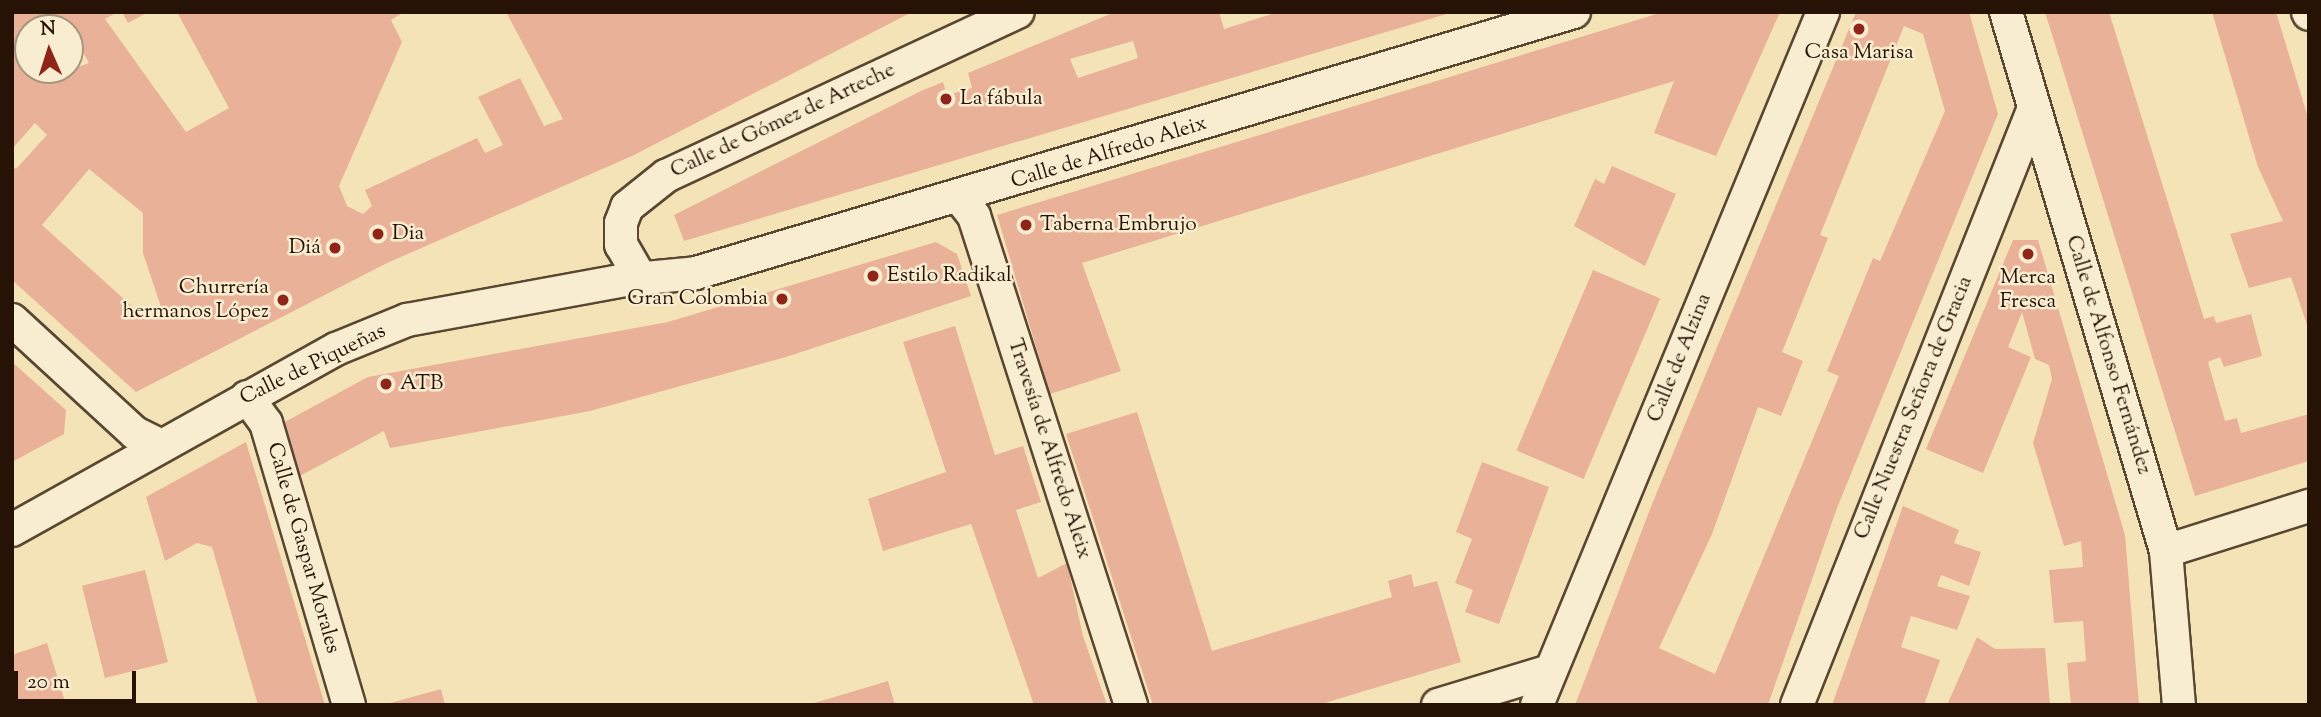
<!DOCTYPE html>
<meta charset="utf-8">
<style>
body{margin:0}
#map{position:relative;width:2321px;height:717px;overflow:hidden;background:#f4e3b6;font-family:"Sorts Mill Goudy",serif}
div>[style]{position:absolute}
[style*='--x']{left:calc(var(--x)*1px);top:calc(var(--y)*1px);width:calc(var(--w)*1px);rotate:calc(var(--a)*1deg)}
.building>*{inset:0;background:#eab199;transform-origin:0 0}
.roads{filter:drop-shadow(2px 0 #5a4731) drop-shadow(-2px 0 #5a4731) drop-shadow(0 2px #5a4731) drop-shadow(0 -2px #5a4731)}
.minor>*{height:32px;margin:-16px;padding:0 16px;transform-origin:16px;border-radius:16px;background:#f8edd0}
.dots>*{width:19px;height:19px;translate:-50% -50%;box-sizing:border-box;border:4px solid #f8edd0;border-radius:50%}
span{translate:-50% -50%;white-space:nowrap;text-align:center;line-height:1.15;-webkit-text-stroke:5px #f8edd0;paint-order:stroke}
.poi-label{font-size:21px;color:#271305}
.left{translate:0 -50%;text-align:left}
.right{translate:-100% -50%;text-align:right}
.street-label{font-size:21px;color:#271305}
.frame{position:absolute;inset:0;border:14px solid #271305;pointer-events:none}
.north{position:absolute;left:14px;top:14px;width:70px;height:70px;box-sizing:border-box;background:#f8edd0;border:2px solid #a4967f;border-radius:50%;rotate:357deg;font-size:19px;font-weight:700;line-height:28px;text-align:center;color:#271305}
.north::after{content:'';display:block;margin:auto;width:24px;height:32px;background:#8f2418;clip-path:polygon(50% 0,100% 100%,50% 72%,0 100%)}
.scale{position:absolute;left:14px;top:671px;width:122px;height:32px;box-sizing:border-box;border:4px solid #271305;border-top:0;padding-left:9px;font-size:21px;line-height:24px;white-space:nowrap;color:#271305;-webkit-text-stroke:5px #f8edd0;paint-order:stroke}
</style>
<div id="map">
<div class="building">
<div style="clip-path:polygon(evenodd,12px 12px,118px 12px,105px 19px,186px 132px,229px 108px,177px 12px,404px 12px,391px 20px,402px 42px,339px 186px,347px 206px,363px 214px,372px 206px,365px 190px,477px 138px,485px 153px,503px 145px,478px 97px,520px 78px,544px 126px,563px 119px,506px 12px,912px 12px,632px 156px,387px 263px,136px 392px,12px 280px,12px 166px,16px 169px,47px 135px,35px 123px,12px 149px,12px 12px,28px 28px,70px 28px,70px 38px,74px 36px,89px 63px,70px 70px,28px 70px,28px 28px,12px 12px,89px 169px,143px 213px,143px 253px,162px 310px,145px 318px,42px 225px,89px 169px)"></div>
<div style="clip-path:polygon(122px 12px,148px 12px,128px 23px)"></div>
<div style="clip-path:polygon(evenodd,1115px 12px,1219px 12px,1224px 29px,1278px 12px,1450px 13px,684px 241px,674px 215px,921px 91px,943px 82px,947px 95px,972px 88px,968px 73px,1115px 12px,1133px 41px,1138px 58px,1078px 78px,1070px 59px,1133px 41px)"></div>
<div style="clip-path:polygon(1663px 12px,1780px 12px,1716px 156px,1654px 133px,1674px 81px,1082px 263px,1121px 371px,1050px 394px,997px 215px)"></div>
<div style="clip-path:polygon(evenodd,1856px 12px,1969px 12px,1998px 114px,1837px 508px,1770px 699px,1768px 705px,1575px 705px,1652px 504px,1856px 12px,1904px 26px,1923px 34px,1945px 111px,1880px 261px,1873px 258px,1827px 371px,1839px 376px,1715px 674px,1659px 648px,1712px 534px,1758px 407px,1781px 416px,1803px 361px,1782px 352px,1828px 238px,1820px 235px,1904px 26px)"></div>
<div style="clip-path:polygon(2045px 12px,2109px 12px,2204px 319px,2214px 316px,2216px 323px,2251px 314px,2262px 356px,2224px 367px,2220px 357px,2208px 362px,2225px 421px,2237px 418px,2241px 433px,2309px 414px,2309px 461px,2195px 496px)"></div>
<div style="clip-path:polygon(2212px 12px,2276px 12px,2300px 91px,2309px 121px,2309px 331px,2291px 277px,2249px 288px,2230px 234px,2283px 221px,2258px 167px)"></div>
<div style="clip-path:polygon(1612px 166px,1676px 194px,1645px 266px,1574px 226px,1595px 179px,1604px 184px)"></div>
<div style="clip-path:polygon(2013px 240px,2038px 240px,2125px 535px,2139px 705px,2071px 705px,2067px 663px,2086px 661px,2083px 621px,2054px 623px,2049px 570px,2083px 567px,2081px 541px,2064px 546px,2033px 443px,2052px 379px,2049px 365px,2035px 359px,2022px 312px,2008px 347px,2031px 357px,1983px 473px,1926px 449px)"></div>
<div style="clip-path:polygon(936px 242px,957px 254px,971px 296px,786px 357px,590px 411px,390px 448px,384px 431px,298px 477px,281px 424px,368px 377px,668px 322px)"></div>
<div style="left:1593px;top:270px;width:73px;height:196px;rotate:23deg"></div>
<div style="clip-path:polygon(955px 326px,995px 455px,1023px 446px,1041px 502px,1016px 510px,1038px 578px,1067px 563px,1083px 636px,1107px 705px,1034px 705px,971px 524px,883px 551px,868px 499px,946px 472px,903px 342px)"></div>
<div style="clip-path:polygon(12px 362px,66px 410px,64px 434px,12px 462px)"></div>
<div style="clip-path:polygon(1137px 412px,1212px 651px,1392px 597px,1388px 581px,1411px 574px,1414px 587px,1437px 581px,1461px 662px,1318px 705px,1153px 705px,1066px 434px)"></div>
<div style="clip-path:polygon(246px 442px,325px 705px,258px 705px,212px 547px,197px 543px,165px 561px,146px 497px)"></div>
<div style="clip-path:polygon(1482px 462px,1549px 487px,1499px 624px,1465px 612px,1473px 590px,1455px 583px,1472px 539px,1456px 532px)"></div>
<div style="clip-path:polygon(1903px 506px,1959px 530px,1954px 543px,1981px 552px,1969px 586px,1941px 575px,1937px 586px,1970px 596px,1957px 630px,1911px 616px,1901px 647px,1940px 660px,1924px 705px,1832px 705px)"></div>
<div style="left:145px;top:570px;width:95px;height:65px;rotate:76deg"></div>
<div style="clip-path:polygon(1977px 637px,1995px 649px,2045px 648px,2050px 705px,1947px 705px)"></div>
<div style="clip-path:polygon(47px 643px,66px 705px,12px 705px,12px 655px)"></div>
<div style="clip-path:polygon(888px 681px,895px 705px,811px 705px,811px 704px)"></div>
<div style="clip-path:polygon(441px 689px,445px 705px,387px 705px,387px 704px)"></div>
</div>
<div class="roads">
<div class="minor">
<div style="--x:2006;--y:12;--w:562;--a:73.47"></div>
<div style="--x:2166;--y:551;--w:155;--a:85.2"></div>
<div style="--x:2308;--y:12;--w:2;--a:63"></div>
<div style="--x:960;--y:198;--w:23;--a:52"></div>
<div style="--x:974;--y:216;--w:514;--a:72.2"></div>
<div style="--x:641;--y:279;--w:39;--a:-120"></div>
<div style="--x:621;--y:245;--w:22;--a:-90"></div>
<div style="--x:621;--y:223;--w:17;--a:-69"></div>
<div style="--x:627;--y:207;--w:50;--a:-38.5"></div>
<div style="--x:666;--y:176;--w:388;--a:-25"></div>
<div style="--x:12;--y:320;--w:167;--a:42.6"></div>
<div style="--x:135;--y:433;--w:28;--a:26"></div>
<div style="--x:247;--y:397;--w:32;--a:54"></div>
<div style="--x:266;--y:423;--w:294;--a:73.6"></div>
<div style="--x:12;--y:530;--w:371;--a:-29.2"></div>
<div style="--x:336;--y:349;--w:77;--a:-22.2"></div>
<div style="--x:407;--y:320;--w:222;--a:-10.4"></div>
<div style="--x:625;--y:280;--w:71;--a:-5.6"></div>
<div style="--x:696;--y:273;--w:916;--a:-16.56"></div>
<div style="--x:2166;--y:551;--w:150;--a:-17.5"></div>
<div style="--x:1438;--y:705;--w:117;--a:-16.9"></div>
<div style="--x:1537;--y:705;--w:750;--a:-67.57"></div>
<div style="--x:1797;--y:705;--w:637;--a:-68.35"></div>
</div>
</div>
<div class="dots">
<div style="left:1859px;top:29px;background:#8f2418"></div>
<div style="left:946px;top:99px;background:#8f2418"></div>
<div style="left:1026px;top:225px;background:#8f2418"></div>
<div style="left:378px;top:234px;background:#8f2418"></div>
<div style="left:335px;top:248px;background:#8f2418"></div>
<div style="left:2028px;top:254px;background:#8f2418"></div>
<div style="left:873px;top:276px;background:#8f2418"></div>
<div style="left:782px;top:299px;background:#8f2418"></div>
<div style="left:283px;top:300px;background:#8f2418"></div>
<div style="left:386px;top:384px;background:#8f2418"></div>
</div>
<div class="poi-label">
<span style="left:1859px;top:53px">Casa Marisa</span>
<span class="left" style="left:960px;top:99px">La fábula</span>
<span class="left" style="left:1040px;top:225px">Taberna Embrujo</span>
<span class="left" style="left:392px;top:234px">Dia</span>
<span class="right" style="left:321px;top:248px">Diá</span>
<span class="left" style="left:887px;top:276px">Estilo Radikal</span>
<span style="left:2028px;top:290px">Merca<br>Fresca</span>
<span class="right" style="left:269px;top:300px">Churrería<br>hermanos López</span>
<span class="right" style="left:768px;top:299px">Gran Colombia</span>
<span class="left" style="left:400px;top:384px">ATB</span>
</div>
<div class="street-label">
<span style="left:783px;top:121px;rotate:-25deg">Calle de Gómez de Arteche</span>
<span style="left:1109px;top:153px;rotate:-17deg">Calle de Alfredo Aleix</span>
<span style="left:2108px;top:355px;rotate:73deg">Calle de Alfonso Fernández</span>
<span style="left:1680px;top:358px;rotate:-68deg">Calle de Alzina</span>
<span style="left:313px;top:365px;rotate:-26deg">Calle de Piqueñas</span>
<span style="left:1914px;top:408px;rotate:-68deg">Calle Nuestra Señora de Gracia</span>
<span style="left:1049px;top:449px;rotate:72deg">Travesía de Alfredo Aleix</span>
<span style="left:303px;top:548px;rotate:74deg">Calle de Gaspar Morales</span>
</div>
<div class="frame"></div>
<div class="north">N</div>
<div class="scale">20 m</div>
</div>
